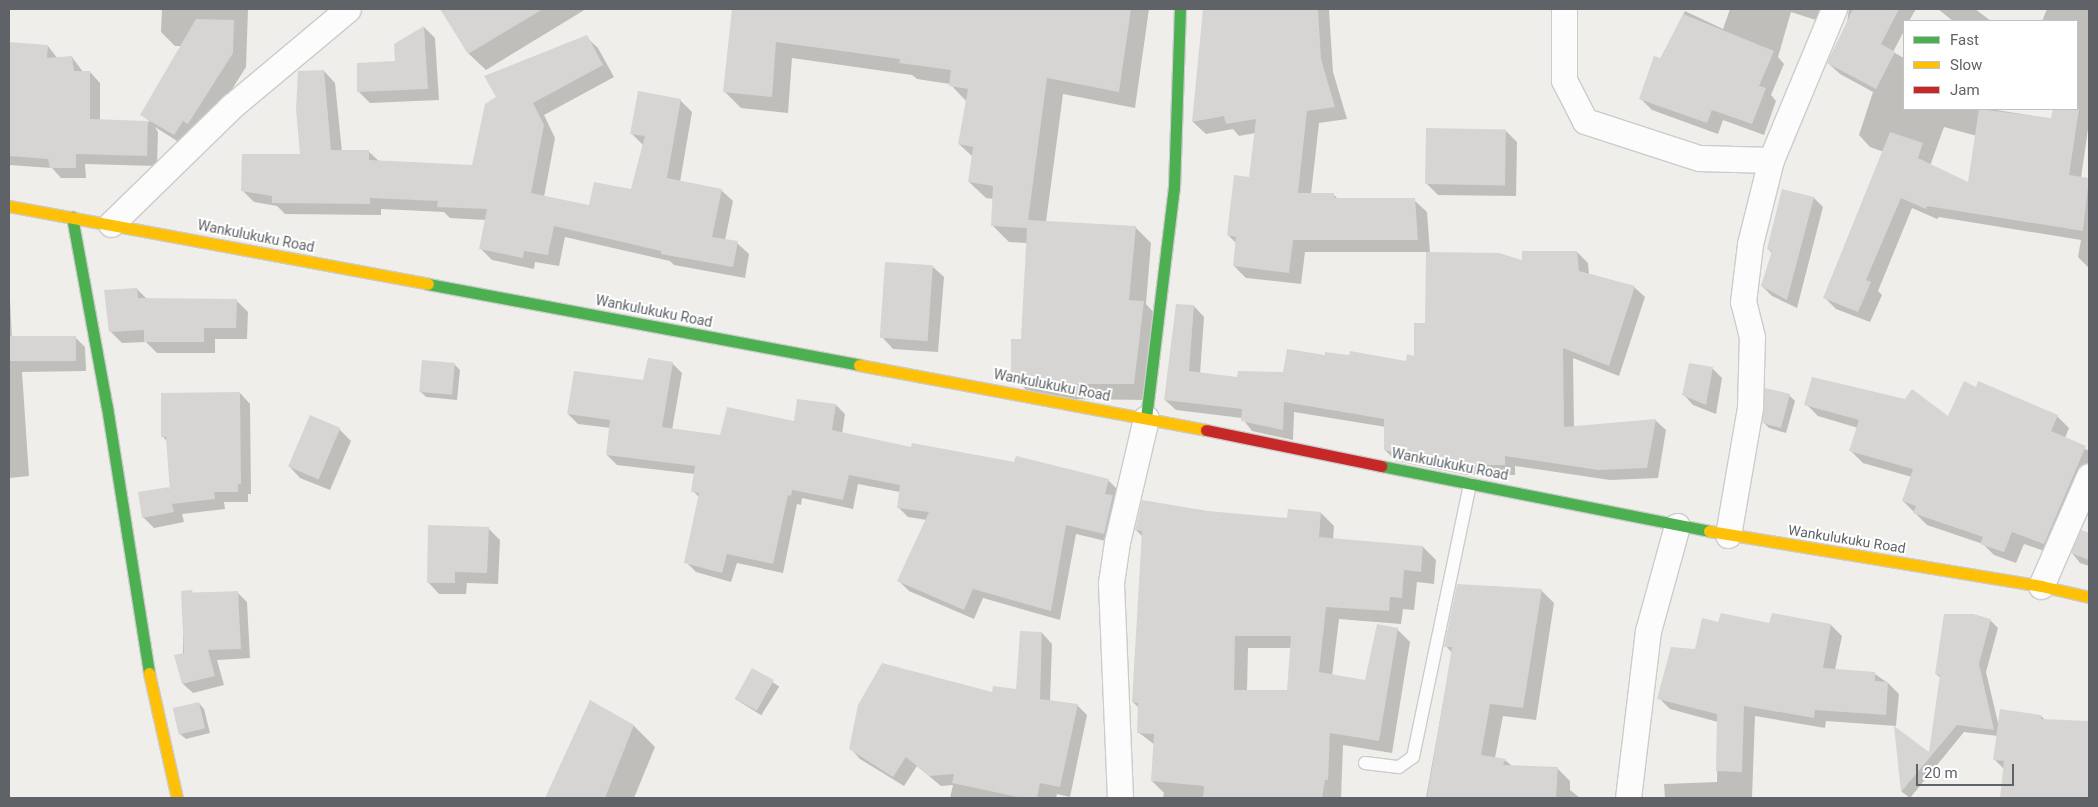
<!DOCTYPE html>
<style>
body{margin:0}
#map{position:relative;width:2098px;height:807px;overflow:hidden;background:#efeeea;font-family:Roboto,sans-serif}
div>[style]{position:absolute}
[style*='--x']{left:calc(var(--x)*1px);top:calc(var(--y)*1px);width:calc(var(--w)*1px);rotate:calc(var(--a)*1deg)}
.shadow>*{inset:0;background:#0003;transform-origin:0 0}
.building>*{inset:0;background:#d6d5d3;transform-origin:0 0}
.roads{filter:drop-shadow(1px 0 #cbcccc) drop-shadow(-1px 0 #cbcccc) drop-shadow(0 1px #cbcccc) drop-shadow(0 -1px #cbcccc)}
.lane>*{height:12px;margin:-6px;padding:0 6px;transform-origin:6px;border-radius:6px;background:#fdfcfc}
.street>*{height:25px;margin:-12.5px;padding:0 12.5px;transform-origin:12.5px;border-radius:12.5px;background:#fdfcfc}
.fast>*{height:11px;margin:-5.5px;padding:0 5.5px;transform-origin:5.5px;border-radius:5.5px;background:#4caf50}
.slow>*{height:11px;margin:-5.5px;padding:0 5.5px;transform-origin:5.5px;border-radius:5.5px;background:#ffc107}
.jam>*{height:11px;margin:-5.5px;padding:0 5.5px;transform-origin:5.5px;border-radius:5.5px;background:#c62828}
span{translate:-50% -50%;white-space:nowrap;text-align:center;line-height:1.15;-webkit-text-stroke:4px #fff;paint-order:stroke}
.street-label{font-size:14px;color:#5f6368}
.frame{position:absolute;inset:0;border:10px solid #5f6368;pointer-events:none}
.legend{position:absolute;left:1903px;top:20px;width:175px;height:90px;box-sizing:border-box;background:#fff;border:1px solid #bfc1c3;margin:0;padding:6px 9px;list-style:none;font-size:15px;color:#5f6368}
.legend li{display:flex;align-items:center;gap:10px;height:25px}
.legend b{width:25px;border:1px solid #bfc1c3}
.scale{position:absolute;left:1916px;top:764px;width:98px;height:22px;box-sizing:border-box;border:2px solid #5f6368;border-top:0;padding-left:6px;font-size:15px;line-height:18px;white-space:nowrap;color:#5f6368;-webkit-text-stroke:4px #fff;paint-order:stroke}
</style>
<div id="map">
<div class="shadow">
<div style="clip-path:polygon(162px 9px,248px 9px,246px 67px,202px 137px,188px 148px,155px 127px,158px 132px,157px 166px,85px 164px,86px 178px,61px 178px,52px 168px,9px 165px,9px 43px,48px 46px,58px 59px,72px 57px,83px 72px,90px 72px,100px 83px,100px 121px,150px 122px,142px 114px,182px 46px,175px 46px,161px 32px)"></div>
<div style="clip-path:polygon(454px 9px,586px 9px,486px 70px,469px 54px,445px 14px)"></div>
<div style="clip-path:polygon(733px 9px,1149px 9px,1135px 108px,1063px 94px,1046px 222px,1135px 227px,1151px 243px,1146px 304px,1160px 319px,1150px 400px,1064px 399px,1029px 393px,1013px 376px,1022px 340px,1027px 243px,1009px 242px,992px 225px,994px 199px,986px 198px,969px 182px,973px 157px,959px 144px,967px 102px,950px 84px,917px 79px,912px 75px,792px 58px,788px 113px,741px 108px,725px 92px)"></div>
<div style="clip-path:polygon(1204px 9px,1329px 10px,1333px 72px,1347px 119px,1319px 123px,1311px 194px,1333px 194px,1339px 200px,1414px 200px,1427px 212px,1430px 253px,1523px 261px,1577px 252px,1588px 263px,1589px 275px,1634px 287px,1645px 297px,1619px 376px,1573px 358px,1574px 427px,1655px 420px,1666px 430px,1658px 478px,1610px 480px,1515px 466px,1515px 475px,1467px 475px,1396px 461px,1385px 450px,1386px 427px,1294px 412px,1293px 440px,1252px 431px,1242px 418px,1176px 410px,1165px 400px,1194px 306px,1204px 317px,1200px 374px,1239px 379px,1284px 373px,1326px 356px,1407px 362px,1416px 357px,1426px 324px,1427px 252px,1305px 252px,1301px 284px,1246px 278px,1234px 266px,1236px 243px,1228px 235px,1250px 178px,1255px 133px,1239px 136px,1233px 129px,1206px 134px,1193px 122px)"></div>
<div style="clip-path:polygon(1730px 9px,1837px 9px,1828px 24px,1791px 12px,1778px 57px,1784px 64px,1771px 95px,1776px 101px,1764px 135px,1723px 120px,1718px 134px,1652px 110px,1640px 98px,1685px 11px,1723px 29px)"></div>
<div style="clip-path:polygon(evenodd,1849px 9px,1916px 9px,1909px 21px,1904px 21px,1904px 31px,1893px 52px,1904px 58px,1904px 109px,1990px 109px,2053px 119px,2054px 109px,2077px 109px,2077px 21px,2042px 21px,2047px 9px,2089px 9px,2089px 122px,2081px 178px,2089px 179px,2089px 268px,2078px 257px,2081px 240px,1939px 217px,1937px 219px,1912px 208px,1878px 291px,1882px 295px,1870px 322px,1836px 309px,1825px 298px,1884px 152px,1870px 147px,1859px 135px,1873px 92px,1840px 74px,1828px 63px,1847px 23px,1849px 9px,1944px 127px,1977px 136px,1969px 184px,1930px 166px,1944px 127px)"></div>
<div style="clip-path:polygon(1938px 9px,1975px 9px,1991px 21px,1953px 21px)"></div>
<div style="clip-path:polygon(424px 27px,435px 38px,439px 100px,370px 103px,358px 91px,396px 62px)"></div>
<div style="clip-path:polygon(586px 37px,598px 48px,614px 77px,544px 115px,555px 138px,544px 197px,590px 206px,631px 191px,643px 145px,631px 133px,680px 100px,692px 112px,680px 182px,721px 190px,733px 201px,725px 240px,737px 243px,749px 254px,745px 278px,674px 265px,670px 261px,565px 237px,559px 266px,535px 262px,534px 269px,492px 260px,480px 248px,486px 220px,450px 218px,444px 212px,381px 209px,381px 215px,285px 214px,277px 206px,254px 202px,242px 190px,301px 155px,324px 71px,335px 83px,342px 152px,369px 152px,379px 161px,473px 167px)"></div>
<div style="clip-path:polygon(1505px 130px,1517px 142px,1516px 196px,1438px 195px,1426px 183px)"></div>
<div style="clip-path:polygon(1783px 190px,1814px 198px,1823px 207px,1797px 308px,1772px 296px,1762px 286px,1772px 253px,1768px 249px)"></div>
<div style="clip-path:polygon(932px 266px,944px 277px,938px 352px,893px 349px,882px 337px)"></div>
<div style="clip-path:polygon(9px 280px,12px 338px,75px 337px,85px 347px,86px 371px,22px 372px,29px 476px,9px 478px)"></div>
<div style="clip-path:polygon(137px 289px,147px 299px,236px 300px,248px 312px,247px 339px,215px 339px,215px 353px,157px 353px,146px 342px,122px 343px,110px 331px)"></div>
<div style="clip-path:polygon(672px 363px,682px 373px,672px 430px,721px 436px,795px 422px,836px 405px,845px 414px,842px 434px,912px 449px,1108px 480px,1118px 490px,1114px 543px,1076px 534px,1060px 620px,983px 598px,974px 619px,909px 591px,899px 581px,927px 520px,908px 517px,899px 508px,900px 492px,858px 484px,853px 509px,802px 498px,801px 505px,797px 504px,783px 573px,737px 563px,731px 582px,696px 572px,686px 562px,700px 498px,693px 491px,695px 474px,617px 465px,607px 455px,611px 428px,578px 424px,568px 414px,643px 382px)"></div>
<div style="clip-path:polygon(454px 364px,460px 370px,457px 400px,426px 397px,420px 391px)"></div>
<div style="clip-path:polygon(1712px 368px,1722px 378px,1716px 414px,1693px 405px,1684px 395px)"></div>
<div style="clip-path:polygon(1977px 389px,2057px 416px,2069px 428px,2065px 438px,2089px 451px,2089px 477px,2056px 555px,2024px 544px,2016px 563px,1994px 555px,1983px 544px,1927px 525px,1903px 501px,1912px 477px,1863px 463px,1851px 451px,1858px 428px,1818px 416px,1806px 404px,1948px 418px)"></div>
<div style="clip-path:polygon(240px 393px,250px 404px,251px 494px,248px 494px,248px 502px,224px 502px,225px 509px,182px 514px,184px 522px,154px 528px,143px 517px,168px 488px,171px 491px,168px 442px,163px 437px)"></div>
<div style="clip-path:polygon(1789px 395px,1795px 401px,1786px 433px,1769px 428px,1763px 422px)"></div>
<div style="clip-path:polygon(339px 429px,351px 441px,330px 490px,300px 478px,289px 466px)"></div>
<div style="clip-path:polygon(evenodd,1208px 512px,1288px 519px,1321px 513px,1334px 526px,1333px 540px,1423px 547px,1436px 560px,1434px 584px,1417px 582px,1414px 610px,1403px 609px,1401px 624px,1339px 619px,1332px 676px,1366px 681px,1397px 629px,1410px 642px,1392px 753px,1343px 745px,1341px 798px,1163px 798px,1164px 793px,1152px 781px,1155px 745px,1138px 732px,1139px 708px,1133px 702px,1143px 537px,1136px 530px,1208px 512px,1248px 648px,1291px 648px,1288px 691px,1247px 691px,1248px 648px)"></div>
<div style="clip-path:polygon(488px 528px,500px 540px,498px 584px,467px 583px,466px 594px,439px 594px,428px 582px)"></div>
<div style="clip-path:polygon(2082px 532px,2089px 534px,2089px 566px,2080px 563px,2072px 553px)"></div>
<div style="clip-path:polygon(1541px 590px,1554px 603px,1536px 720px,1503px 716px,1495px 758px,1505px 760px,1512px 766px,1557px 768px,1570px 781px,1570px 790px,1580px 798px,1426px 798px,1452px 653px,1446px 646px)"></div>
<div style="clip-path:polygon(237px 592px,247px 602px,250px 658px,217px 660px,224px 685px,193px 693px,183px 684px,183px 593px)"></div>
<div style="clip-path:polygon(1990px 620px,1998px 628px,1986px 672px,1999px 727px,2041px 716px,2045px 720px,2089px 723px,2089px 798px,2001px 798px,2004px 769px,1995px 760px,1998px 736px,1964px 732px,1910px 798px,1902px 792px,1895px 729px,1930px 754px,1941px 678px,1936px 674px)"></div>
<div style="clip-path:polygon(1719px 623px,1831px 625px,1842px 636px,1835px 670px,1875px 674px,1888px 683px,1899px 694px,1896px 726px,1826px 721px,1825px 728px,1755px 716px,1752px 798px,1665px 798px,1664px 784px,1717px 782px,1718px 722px,1670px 709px,1659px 698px)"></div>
<div style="clip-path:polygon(1042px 633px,1052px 644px,1050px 701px,1077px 705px,1087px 715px,1070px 797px,1057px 794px,1056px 798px,950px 798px,953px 785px,941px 786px,917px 766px,904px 786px,860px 759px,850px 748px,993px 694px,1017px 690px)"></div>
<div style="left:753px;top:670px;width:31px;height:34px;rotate:32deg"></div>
<div style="clip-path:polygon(591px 702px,634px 726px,655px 747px,634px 798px,546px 798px)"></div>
<div style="clip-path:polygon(199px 703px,204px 709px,210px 733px,186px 739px,180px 734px)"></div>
</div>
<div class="building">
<div style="clip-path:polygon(440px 9px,543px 9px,468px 54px)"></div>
<div style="clip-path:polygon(732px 9px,1131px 9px,1119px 92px,1047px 78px,1028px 220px,1136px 226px,1129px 300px,1144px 301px,1134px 384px,1047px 384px,1011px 377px,1011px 339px,1021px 339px,1027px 228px,991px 226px,993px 186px,968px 182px,973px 147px,958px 144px,968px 89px,949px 86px,951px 70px,899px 63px,900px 59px,776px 42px,772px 97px,723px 92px)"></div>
<div style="clip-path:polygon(1203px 9px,1318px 9px,1321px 59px,1335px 107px,1307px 111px,1298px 193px,1334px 193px,1334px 198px,1415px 198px,1418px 240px,1293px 240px,1289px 273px,1233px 266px,1236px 237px,1227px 235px,1234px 175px,1249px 177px,1256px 119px,1226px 124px,1224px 116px,1192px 122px)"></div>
<div style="clip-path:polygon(1853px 9px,1899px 9px,1881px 44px,1895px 52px,1876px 89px,1827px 63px)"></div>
<div style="clip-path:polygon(1683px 14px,1774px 51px,1759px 86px,1766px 88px,1752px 124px,1712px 110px,1707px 123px,1639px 99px,1654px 56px,1661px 58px)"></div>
<div style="clip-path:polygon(196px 19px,234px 20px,233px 53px,188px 124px,183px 121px,174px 135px,140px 115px)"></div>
<div style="clip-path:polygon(424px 26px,428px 89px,357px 92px,357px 63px,395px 61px,394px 44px)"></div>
<div style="clip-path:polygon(587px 35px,603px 65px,533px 103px,544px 125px,531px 193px,589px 205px,594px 182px,631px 189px,645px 136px,630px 134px,638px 91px,681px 99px,667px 178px,722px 189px,712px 237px,738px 241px,733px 267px,661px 254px,661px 251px,554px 226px,548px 255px,524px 251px,523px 258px,479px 249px,487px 209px,437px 207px,438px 201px,370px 198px,370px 204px,272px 203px,272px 196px,241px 191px,242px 154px,300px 154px,296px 109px,298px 71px,324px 70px,331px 150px,369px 150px,369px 160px,472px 165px,485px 104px,496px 97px,484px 76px)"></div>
<div style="clip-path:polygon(9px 42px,48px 45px,47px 58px,72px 56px,74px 71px,90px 71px,90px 119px,148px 121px,147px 156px,76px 154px,76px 168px,50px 168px,48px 159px,9px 156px)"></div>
<div style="clip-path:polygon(1979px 109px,2051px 118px,2053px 109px,2079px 109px,2069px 175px,2089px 178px,2083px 231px,1927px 206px,1926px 209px,1901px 198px,1866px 280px,1871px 282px,1858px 312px,1823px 298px,1890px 132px,1923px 143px,1918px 158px,1968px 182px)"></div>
<div style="left:1426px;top:128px;width:80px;height:56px;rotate:1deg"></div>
<div style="clip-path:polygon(1782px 189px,1814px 197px,1787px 300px,1761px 286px,1772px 251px,1767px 249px)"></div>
<div style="clip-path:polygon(1522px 251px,1577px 251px,1579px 271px,1635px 286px,1609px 366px,1563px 348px,1564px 427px,1656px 419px,1647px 468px,1598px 470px,1505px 456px,1505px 465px,1455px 465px,1384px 450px,1384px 419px,1284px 402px,1283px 430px,1241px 421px,1242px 409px,1164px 400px,1176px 304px,1194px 305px,1189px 371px,1237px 377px,1238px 371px,1283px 372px,1287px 349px,1325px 355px,1325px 352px,1349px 355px,1350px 351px,1406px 361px,1407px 354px,1414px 356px,1414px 323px,1425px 323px,1426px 252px,1499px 253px,1522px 260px)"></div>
<div style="left:885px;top:262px;width:48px;height:76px;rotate:4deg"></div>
<div style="clip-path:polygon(137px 288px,138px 298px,237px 299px,236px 328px,204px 328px,204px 342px,144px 342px,144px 330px,109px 332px,104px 290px)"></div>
<div style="left:76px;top:336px;width:25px;height:67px;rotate:90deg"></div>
<div style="clip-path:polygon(648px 358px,673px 362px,662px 427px,720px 435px,727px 407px,794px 421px,797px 399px,836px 404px,832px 430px,911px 447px,912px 443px,1014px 462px,1016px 456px,1109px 479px,1105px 494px,1113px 495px,1104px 534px,1066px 525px,1051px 611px,973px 589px,964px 610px,897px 581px,929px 512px,897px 508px,900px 485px,849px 475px,843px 500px,792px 490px,791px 496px,788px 495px,773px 564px,727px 554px,722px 573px,684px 563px,699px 493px,691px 492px,695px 466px,606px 455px,610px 420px,567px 414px,574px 371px,643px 380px)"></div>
<div style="left:422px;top:360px;width:33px;height:32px;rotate:5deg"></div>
<div style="clip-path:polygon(1689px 363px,1713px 367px,1706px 405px,1682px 395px)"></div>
<div style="clip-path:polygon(1812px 377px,1905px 399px,1912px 389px,1948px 416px,1964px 381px,1976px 387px,1978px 381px,2058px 415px,2051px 431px,2086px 446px,2044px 544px,2012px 532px,2004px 552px,1980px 544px,1983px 537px,1913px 513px,1916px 506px,1902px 501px,1913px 469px,1849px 451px,1859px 420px,1804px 405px)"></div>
<div style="clip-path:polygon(1765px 388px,1790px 394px,1781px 428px,1762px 423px)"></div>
<div style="clip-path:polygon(240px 392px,241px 484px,238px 484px,238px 492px,214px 492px,215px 499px,172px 504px,174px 512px,142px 518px,138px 492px,169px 487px,170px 493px,166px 437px,161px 437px,161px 393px)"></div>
<div style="left:310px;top:415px;width:33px;height:56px;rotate:23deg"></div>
<div style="clip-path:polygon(evenodd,1142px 500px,1208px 511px,1287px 518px,1288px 509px,1321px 512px,1319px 537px,1423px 546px,1421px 572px,1404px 570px,1402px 598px,1390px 597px,1389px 611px,1326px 607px,1319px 672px,1365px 680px,1377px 624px,1398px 628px,1379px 741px,1330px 733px,1328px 780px,1325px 780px,1322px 798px,1203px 798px,1204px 786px,1151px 781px,1154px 734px,1137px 733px,1138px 703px,1132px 702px,1142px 531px,1135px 530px,1142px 500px,1235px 636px,1291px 636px,1287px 690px,1234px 690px,1235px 636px)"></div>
<div style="clip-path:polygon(428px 525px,489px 527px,487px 573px,455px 572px,455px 583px,427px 583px)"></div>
<div style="clip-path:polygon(2081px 530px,2089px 533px,2089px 560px,2071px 553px)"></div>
<div style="clip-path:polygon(1457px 584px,1542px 589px,1523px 708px,1490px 704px,1481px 755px,1506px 759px,1503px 765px,1558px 767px,1556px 798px,1427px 798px,1452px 647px,1444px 647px)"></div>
<div style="clip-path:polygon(192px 590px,193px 593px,238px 591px,241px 649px,208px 650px,215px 676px,182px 684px,174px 655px,184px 653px,181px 591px)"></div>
<div style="clip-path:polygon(1721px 613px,1769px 623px,1772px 613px,1831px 624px,1823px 668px,1875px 672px,1875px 681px,1888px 682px,1886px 715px,1815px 710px,1814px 718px,1744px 706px,1742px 772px,1716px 771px,1717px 714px,1657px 699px,1671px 647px,1695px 649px,1702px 618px,1718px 622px)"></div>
<div style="clip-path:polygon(1944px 614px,1973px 614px,1991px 619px,1979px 664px,1994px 730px,1957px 725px,1901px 792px,1894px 726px,1929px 752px,1940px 675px,1935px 674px)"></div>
<div style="clip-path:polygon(1020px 631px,1042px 632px,1040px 699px,1078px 704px,1060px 787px,1040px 783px,1037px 798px,1023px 798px,952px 783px,954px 774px,929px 776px,906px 757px,893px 777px,849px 749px,858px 705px,882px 663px,992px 692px,993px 686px,1016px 689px)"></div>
<div style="left:752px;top:668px;width:25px;height:35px;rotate:29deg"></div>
<div style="clip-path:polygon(590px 700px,634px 725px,605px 798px,545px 798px)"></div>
<div style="left:199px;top:702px;width:27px;height:27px;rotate:77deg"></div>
<div style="clip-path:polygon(2000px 709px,2041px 715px,2041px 719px,2089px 721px,2089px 798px,2000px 798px,2004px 761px,1993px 760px)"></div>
</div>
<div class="roads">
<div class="lane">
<div style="--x:1365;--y:763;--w:34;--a:7"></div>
<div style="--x:1399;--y:767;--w:17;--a:-36"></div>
<div style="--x:1413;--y:757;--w:279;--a:-78.2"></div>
</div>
<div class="street">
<div style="--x:1564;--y:9;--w:71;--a:90"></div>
<div style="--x:1564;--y:80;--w:46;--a:62.9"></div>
<div style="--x:1585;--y:121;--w:120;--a:18"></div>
<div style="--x:1699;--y:158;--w:72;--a:1.6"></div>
<div style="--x:1771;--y:160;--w:164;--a:-67.4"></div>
<div style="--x:111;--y:224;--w:169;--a:-44.3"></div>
<div style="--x:232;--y:106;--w:151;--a:-39.9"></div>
<div style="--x:1728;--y:535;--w:130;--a:-80.2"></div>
<div style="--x:1750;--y:407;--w:70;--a:-88.4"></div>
<div style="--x:1752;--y:337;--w:36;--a:-104"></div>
<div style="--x:1743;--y:302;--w:58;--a:-83.1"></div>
<div style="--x:1750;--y:244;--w:87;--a:-76"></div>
<div style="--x:2041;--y:586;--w:120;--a:-66.4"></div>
<div style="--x:1120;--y:798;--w:215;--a:-92.4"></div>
<div style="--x:1111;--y:583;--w:41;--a:-81.7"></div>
<div style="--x:1117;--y:542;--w:127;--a:-76.8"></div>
<div style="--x:1628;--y:798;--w:168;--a:-83.2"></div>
<div style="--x:1648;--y:631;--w:109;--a:-74.6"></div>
</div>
<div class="fast">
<div style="--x:72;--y:217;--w:193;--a:79.6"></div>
<div style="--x:107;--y:407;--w:269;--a:81"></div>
<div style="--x:428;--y:284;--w:439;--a:10.6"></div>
<div style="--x:1146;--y:418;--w:232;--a:-83.1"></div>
<div style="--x:1174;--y:188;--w:179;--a:-88.1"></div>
<div style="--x:1381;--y:466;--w:334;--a:11.2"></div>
</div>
<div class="slow">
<div style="--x:9;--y:206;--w:426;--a:10.5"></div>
<div style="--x:859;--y:365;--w:353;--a:10.6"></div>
<div style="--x:1709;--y:531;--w:337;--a:9.4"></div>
<div style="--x:2041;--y:586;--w:49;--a:12.9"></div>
<div style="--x:149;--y:673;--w:128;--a:77.4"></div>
</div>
<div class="jam">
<div style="--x:1206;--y:430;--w:179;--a:11.6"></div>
</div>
</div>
<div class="street-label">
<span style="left:256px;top:236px;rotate:11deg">Wankulukuku Road</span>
<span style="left:654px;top:311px;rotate:11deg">Wankulukuku Road</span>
<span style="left:1052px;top:385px;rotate:11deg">Wankulukuku Road</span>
<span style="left:1450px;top:464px;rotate:11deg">Wankulukuku Road</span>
<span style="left:1847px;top:539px;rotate:9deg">Wankulukuku Road</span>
</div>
<div class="frame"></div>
<ul class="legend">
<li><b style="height:6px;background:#4caf50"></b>Fast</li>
<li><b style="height:6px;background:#ffc107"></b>Slow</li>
<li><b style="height:6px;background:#c62828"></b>Jam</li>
</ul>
<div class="scale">20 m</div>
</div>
